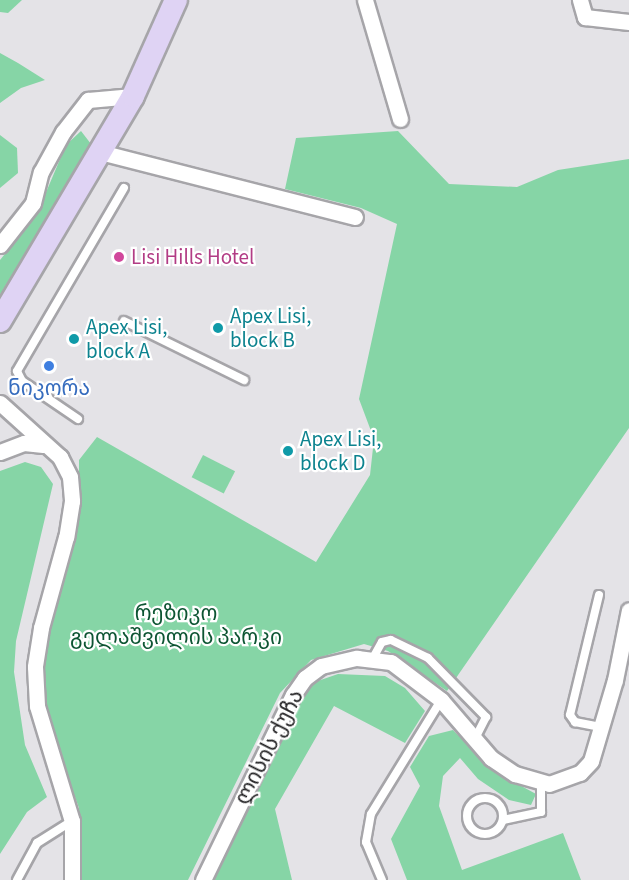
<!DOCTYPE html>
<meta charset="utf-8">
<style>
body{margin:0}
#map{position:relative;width:629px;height:880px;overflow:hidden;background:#e4e3e7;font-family:"Source Sans 3","Noto Sans Georgian",sans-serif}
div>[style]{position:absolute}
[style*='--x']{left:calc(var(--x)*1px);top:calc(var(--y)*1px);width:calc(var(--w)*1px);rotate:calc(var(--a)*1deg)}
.green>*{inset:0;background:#86d5a6;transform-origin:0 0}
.roads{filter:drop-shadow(2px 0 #a6a5a9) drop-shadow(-2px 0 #a6a5a9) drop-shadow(0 2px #a6a5a9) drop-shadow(0 -2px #a6a5a9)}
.lane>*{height:8px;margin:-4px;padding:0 4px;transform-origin:4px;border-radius:4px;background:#fff}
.lane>.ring{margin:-4px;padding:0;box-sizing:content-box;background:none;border:8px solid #fff;border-radius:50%}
.street>*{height:15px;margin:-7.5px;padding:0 7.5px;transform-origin:7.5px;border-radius:7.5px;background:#fff}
.secondary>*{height:22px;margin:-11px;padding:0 11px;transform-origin:11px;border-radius:11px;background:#dfd3f4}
.dots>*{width:16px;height:16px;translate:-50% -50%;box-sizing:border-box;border:3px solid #fff;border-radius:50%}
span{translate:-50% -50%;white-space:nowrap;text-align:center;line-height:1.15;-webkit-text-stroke:4.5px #fff;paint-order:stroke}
.hotel-label{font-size:21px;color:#b23c85}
.left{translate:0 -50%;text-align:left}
.culture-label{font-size:21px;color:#0d838f}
.shop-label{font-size:21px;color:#366cbe}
.park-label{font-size:21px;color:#0d5533}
.street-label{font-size:21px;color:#1e1d1f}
</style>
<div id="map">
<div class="green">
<div style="clip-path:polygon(0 0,22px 0,8px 13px,0 12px)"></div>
<div style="clip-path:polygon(0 53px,18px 63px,45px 80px,21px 88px,0 103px)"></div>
<div style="clip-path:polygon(81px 131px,91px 144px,0 295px,0 260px,36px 216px,66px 145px)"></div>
<div style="clip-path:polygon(398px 131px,449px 184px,517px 187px,558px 170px,629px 159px,629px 428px,447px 691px,388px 651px,364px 644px,311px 660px,280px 693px,188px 880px,82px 880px,79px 808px,43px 710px,40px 670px,47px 624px,79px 508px,79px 460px,97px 437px,316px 562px,370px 475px,374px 439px,359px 399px,397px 224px,361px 208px,285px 189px,296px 138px)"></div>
<div style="clip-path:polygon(0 135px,17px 148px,18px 173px,0 188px)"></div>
<div style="left:203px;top:455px;width:36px;height:25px;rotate:27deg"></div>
<div style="clip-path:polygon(25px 462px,41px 467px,53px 484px,16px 641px,14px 672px,25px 745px,47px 797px,27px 812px,0 854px,0 471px)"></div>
<div style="clip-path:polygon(338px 674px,385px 676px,405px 688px,425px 711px,405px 743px,334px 706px,275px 809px,292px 880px,210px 880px,276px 741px,312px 683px)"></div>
<div style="clip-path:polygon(453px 730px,492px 770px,536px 794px,531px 805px,509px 800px,478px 779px,460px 758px,443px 776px,439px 806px,462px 870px,563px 833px,581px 880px,407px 880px,391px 839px,420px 786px,410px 767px,429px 736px)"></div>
</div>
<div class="roads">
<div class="lane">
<div style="--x:124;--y:321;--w:134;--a:26.2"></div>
<div style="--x:78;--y:419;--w:68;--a:-145.8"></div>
<div style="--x:22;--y:381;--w:11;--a:-117"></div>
<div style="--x:17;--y:371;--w:212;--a:-59.7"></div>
<div style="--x:599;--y:595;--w:123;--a:103.6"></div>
<div style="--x:570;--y:715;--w:9;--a:54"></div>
<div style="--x:575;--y:722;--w:26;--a:11"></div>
<div style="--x:373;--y:658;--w:18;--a:-61"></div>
<div style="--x:382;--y:642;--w:9;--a:-13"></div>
<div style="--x:391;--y:640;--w:41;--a:25.9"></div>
<div style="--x:428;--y:658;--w:83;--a:45.5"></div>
<div style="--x:486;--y:717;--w:25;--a:117"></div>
<div class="ring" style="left:467px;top:798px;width:28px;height:28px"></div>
<div style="--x:503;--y:820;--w:39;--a:-12"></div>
<div style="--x:541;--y:812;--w:29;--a:-90"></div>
<div style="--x:17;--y:880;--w:42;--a:-61.6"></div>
<div style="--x:37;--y:843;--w:41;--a:-32.2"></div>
<div style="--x:382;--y:880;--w:41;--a:-112.8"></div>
<div style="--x:366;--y:842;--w:28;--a:-80"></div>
<div style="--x:371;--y:814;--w:134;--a:-58.4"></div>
</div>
<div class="street">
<div style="--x:365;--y:0;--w:124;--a:73.6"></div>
<div style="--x:580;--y:0;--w:18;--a:74"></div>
<div style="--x:585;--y:17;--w:44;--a:6.5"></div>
<div style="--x:100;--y:152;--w:263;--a:14.3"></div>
<div style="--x:0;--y:245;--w:53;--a:-51.8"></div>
<div style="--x:33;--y:203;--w:32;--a:-76"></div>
<div style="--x:41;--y:172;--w:46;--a:-61.2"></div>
<div style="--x:63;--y:132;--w:41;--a:-52"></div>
<div style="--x:88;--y:100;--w:45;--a:-5.1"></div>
<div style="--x:0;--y:403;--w:81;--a:42"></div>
<div style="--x:60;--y:457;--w:22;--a:63"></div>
<div style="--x:70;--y:477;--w:24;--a:85"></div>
<div style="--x:72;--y:501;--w:36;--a:99"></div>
<div style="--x:66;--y:537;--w:94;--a:105.4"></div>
<div style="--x:41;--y:628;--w:39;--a:99"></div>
<div style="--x:35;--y:667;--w:39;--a:87"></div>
<div style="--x:37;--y:706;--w:120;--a:73.1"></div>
<div style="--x:72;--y:821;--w:59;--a:90"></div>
<div style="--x:0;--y:452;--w:26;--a:-21"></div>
<div style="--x:24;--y:443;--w:19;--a:6"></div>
<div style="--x:203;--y:880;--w:206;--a:-64.1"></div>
<div style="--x:293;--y:695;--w:21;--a:-55"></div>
<div style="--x:305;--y:678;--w:20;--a:-37"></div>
<div style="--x:321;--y:666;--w:37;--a:-13"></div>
<div style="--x:357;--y:658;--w:34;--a:7"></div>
<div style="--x:391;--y:662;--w:63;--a:37.2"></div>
<div style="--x:441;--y:700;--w:77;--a:49.2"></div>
<div style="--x:491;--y:758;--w:29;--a:34"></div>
<div style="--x:515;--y:774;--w:35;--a:16"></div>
<div style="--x:549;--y:784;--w:33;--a:-20"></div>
<div style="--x:580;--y:773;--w:16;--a:-47"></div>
<div style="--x:591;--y:761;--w:84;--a:-73.5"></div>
<div style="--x:615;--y:680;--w:71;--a:-78.7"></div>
</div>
<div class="secondary">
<div style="--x:0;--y:321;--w:261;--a:-59.4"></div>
<div style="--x:133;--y:96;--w:105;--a:-65.9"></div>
</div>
</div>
<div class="dots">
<div style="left:119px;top:257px;background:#d1479c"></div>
<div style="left:218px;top:328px;background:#0f9aa8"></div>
<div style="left:74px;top:339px;background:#0f9aa8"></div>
<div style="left:49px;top:366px;background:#3f7fe0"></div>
<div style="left:288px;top:451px;background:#0f9aa8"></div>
</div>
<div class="hotel-label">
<span class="left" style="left:131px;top:257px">Lisi Hills Hotel</span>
</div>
<div class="culture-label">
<span class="left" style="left:230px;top:328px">Apex Lisi,<br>block B</span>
<span class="left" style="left:86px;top:339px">Apex Lisi,<br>block A</span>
<span class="left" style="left:300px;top:451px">Apex Lisi,<br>block D</span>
</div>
<div class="shop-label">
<span style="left:49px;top:388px">ნიკორა</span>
</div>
<div class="park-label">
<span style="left:176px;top:625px">რეზიკო<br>გელაშვილის პარკი</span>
</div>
<div class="street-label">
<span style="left:269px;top:747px;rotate:-63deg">ლისის ქუჩა</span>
</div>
</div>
